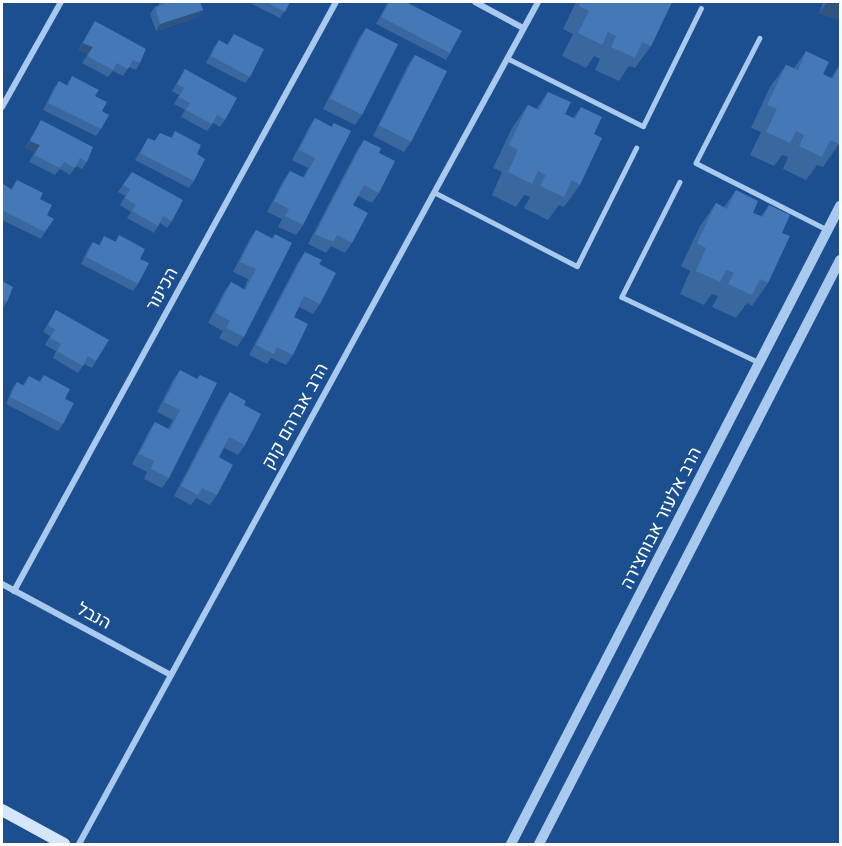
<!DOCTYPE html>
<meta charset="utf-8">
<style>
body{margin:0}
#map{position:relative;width:842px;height:846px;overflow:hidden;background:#1b4f8f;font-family:Raleway,Heebo,sans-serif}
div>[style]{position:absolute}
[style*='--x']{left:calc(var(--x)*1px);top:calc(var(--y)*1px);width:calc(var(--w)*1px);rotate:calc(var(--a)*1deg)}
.service>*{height:4.5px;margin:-2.25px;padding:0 2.25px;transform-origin:2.25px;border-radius:2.25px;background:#a9c9ee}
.minor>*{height:6px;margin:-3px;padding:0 3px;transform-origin:3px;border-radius:3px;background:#a9c9ee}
.tertiary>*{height:10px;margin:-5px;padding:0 5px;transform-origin:5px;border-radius:5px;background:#a9c9ee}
.secondary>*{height:12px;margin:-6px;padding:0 6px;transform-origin:6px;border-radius:6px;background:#d6e6fa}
.wall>*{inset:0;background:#3a679d}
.shaded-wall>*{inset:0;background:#305480}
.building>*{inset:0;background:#4478b7;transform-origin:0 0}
span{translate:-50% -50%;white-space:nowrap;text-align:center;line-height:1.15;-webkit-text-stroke:6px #1b4f8f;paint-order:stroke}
.street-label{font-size:18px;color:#fff}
.frame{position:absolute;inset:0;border:3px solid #fff;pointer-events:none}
</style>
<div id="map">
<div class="service">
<div style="--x:760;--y:38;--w:140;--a:117.1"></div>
<div style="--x:696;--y:163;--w:148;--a:26.9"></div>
<div style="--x:507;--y:58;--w:152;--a:26.6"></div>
<div style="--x:643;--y:126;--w:131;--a:-63.8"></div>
<div style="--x:680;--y:182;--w:129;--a:116.8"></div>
<div style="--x:622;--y:297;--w:151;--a:25.5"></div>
<div style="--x:434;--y:192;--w:161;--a:27.4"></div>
<div style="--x:577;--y:266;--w:132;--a:-63.4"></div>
</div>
<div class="minor">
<div style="--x:475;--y:2;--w:55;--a:28.4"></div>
<div style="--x:2;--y:107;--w:120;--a:-60.7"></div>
<div style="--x:2;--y:584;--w:192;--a:28.3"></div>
<div style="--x:14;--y:591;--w:671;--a:-61.34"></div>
<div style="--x:79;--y:844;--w:959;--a:-61.4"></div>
</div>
<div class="tertiary">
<div style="--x:511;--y:844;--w:718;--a:-62.72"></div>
<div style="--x:539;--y:844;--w:657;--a:-62.73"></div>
</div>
<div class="secondary">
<div style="--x:2;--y:810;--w:71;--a:28.7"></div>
</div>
<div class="wall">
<div style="clip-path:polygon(158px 2px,200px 2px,203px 10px,198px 17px,156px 31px,150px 14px,155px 7px,159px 6px)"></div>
<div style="clip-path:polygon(251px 2px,290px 2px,280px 18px,250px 3px)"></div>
<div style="clip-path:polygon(388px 2px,406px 2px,450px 53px,446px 60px,376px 24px)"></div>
<div style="clip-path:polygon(576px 2px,672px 2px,651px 46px,635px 68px,629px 66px,619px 81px,595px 70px,600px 59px,594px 56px,586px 68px,562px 56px,573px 34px,563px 29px)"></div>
<div style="clip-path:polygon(823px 2px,840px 2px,819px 14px)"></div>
<div style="clip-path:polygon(95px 21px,140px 63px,136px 70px,129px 67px,123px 76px,113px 71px,108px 77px,82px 63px,88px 54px,78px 50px)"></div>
<div style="clip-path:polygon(366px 28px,362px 115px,355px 125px,323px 109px,359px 38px)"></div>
<div style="clip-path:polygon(234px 34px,250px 77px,245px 83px,206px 63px,214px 47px,219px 40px,227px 45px)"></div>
<div style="clip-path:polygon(806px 51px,823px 74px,831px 78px,839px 66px,839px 144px,823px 167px,817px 165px,806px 180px,783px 169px,788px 157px,782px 155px,774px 166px,750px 155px,761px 132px,751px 128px,770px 87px,786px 65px,794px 68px)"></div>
<div style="clip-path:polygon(415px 55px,411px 142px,404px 152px,373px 136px,408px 65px)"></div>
<div style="clip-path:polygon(185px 69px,225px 120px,220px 127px,213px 123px,207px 131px,181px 117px,185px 110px,174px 104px,179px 95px,172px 91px)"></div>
<div style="clip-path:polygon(72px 76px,95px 96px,102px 111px,101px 129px,96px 136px,43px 110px,54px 88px,59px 81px,66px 86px)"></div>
<div style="clip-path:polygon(548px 92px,565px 114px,573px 118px,581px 107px,594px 134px,580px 185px,564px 207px,559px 205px,548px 220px,524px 208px,530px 197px,524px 195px,516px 207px,492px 195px,502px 172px,493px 168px,512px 128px,528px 105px,536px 109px)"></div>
<div style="clip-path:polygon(315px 118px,331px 127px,334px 123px,303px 225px,296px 235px,278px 227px,282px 219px,267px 212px,283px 181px,290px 171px,303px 177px,308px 168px,292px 160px,308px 129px)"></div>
<div style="clip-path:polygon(41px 120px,87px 162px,82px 169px,76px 166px,70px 175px,60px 169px,55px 175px,29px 162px,35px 152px,25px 148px)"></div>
<div style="clip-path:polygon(175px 131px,197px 154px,194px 181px,189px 188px,135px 160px,148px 138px,154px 141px,160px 133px,171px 138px)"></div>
<div style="clip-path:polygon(364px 140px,379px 153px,379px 193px,372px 203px,358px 196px,353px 205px,352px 243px,345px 253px,331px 246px,326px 253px,308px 244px,357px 150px)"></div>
<div style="clip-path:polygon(132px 172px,172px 221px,167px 228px,160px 223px,154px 233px,127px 218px,131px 212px,120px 205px,125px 196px,118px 192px)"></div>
<div style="clip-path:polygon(17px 180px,40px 199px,47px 215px,45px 232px,41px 239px,2px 220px,2px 187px,3px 184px,11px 189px)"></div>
<div style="clip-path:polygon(736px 190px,753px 213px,761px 216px,769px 205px,782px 233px,768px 283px,752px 306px,747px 303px,736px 318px,712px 307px,718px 296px,712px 294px,704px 305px,680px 294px,690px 271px,681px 266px,700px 226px,716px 203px,724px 207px)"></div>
<div style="clip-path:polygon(256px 230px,272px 238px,275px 234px,244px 337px,237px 347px,219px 338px,223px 331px,208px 323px,224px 292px,231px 282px,244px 289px,248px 279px,233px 272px,249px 240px)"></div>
<div style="clip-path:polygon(119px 235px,140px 259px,138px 284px,133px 291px,81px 264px,88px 249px,93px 242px,99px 245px,104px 236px,115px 242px)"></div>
<div style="clip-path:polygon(305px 252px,320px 304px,313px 314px,299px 307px,294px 317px,293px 355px,286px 365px,271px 358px,267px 364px,249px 355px,298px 262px)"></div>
<div style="clip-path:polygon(2px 281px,7px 302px,2px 309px)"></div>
<div style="clip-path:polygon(56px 310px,96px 361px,92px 368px,84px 364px,78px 373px,53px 358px,56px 351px,45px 345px,50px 336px,43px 332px)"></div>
<div style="clip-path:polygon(180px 370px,197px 379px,200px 375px,169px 478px,162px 488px,144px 479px,147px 472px,132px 464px,148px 433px,155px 422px,168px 429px,173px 420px,157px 412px,173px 380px)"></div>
<div style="clip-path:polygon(44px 375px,65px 399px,63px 424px,58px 431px,6px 404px,12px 389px,17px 382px,23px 385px,29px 376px,39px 382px)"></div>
<div style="clip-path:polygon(230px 392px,244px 405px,245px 445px,238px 455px,224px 448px,219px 457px,217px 495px,210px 505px,196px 498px,191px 505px,174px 496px,223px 402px)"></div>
</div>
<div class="shaded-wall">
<div style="clip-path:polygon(827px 2px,840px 2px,840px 20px,819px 14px)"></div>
<div style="clip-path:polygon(203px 10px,198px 17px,156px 31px,160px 24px)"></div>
<div style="clip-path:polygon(83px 43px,93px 47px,88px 54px,78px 50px)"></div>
<div style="clip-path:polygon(30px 141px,40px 145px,35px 152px,25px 148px)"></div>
</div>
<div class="building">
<div style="clip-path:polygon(165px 2px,200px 2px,203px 10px,160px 24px,155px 7px,165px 4px)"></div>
<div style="clip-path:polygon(266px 2px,290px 2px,285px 12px)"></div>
<div style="clip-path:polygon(389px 2px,406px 2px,462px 31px,450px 53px,381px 17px)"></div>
<div style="clip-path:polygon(581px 2px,672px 2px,651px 46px,642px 42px,635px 58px,611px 47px,616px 36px,608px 32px,602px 45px,578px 33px,589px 11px,579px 6px)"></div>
<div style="clip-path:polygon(95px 21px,146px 49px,140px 63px,133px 60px,128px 69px,117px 63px,113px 70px,87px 56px,93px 47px,83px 43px)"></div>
<div style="left:366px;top:28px;width:36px;height:79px;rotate:27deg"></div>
<div style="clip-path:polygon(234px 34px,264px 49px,250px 77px,211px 56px,219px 40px,228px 45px)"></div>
<div style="clip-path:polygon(806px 51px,829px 62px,823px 74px,833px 79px,839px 66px,840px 67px,840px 140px,839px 144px,830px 140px,822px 157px,799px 146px,804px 135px,796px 131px,790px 143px,766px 132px,777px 109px,767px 105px,786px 65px,798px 70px)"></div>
<div style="left:415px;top:55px;width:36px;height:79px;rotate:27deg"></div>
<div style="clip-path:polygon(185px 69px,237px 98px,225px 120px,217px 115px,212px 124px,186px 110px,190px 103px,179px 97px,184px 88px,177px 84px)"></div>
<div style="clip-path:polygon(72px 76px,99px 90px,95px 96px,107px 102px,102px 111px,109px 115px,101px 129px,48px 103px,59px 81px,68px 86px)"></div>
<div style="clip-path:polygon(548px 92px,571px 102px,565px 114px,575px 119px,581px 107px,602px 117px,594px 134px,602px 138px,580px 185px,572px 180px,564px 197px,540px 186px,546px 175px,538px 171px,532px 184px,508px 172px,518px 150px,509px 145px,528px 105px,539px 110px)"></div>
<div style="clip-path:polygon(315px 118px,332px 127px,334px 123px,351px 131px,303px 225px,285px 216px,289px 209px,274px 201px,290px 171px,304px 178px,315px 158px,299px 150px)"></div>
<div style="clip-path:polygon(41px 120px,93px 147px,87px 162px,80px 158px,75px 168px,64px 162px,60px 168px,34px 155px,40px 145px,30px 141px)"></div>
<div style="clip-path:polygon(175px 131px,201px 145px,197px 154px,205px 159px,194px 181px,140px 153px,148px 138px,155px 141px,160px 133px,172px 138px)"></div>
<div style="clip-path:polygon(364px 140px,381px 148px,379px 153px,395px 161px,379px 193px,364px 185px,353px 205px,368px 213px,352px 243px,337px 235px,333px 242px,315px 234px)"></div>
<div style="clip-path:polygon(132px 172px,183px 200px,172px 221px,163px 216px,158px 226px,132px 211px,136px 205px,125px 198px,130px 189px,123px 185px)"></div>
<div style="clip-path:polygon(17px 180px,43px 193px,40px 199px,52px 205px,47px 215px,54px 219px,45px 232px,2px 210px,2px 188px,3px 184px,12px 190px)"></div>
<div style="clip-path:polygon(736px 190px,758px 201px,753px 213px,763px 217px,769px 205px,790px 215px,782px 233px,790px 236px,768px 283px,760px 279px,752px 295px,728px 284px,734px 273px,726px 270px,720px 282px,696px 271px,706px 248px,697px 243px,716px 203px,727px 209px)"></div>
<div style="clip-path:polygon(256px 230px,273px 239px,275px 234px,292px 243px,244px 337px,226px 328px,230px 321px,215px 313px,231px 282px,245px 290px,256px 269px,240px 262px)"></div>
<div style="clip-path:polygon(119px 235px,145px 249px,140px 259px,149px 263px,138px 284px,86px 257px,93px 242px,100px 246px,104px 236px,116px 242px)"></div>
<div style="clip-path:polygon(305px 252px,322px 260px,319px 264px,336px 273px,320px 304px,304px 296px,294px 317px,308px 324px,293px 355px,277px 347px,274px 354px,256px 345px)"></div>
<div style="clip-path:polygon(2px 281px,13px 287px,7px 302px,2px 299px)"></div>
<div style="clip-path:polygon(56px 310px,109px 340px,96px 361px,88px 356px,83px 366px,57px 351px,61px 344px,50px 338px,55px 329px,48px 325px)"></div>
<div style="clip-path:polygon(180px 370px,197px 379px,200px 375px,217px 383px,169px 478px,151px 469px,154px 461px,139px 454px,155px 422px,170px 430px,180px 410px,164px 402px)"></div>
<div style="clip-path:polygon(44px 375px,70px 389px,65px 399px,74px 403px,63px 424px,10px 397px,17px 382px,24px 386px,29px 376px,40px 382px)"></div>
<div style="clip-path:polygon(230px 392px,246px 401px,244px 405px,261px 414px,245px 445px,229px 437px,219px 457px,233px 465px,217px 495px,202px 488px,198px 495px,181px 486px)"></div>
</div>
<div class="street-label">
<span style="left:162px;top:289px;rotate:-61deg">הכינור</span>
<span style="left:295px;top:416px;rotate:-61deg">הרב אברהם קוק</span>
<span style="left:661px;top:518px;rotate:-63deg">הרב אלעזר אבוחצירה</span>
<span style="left:94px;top:616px;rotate:28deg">הנבל</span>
</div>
<div class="frame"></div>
</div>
